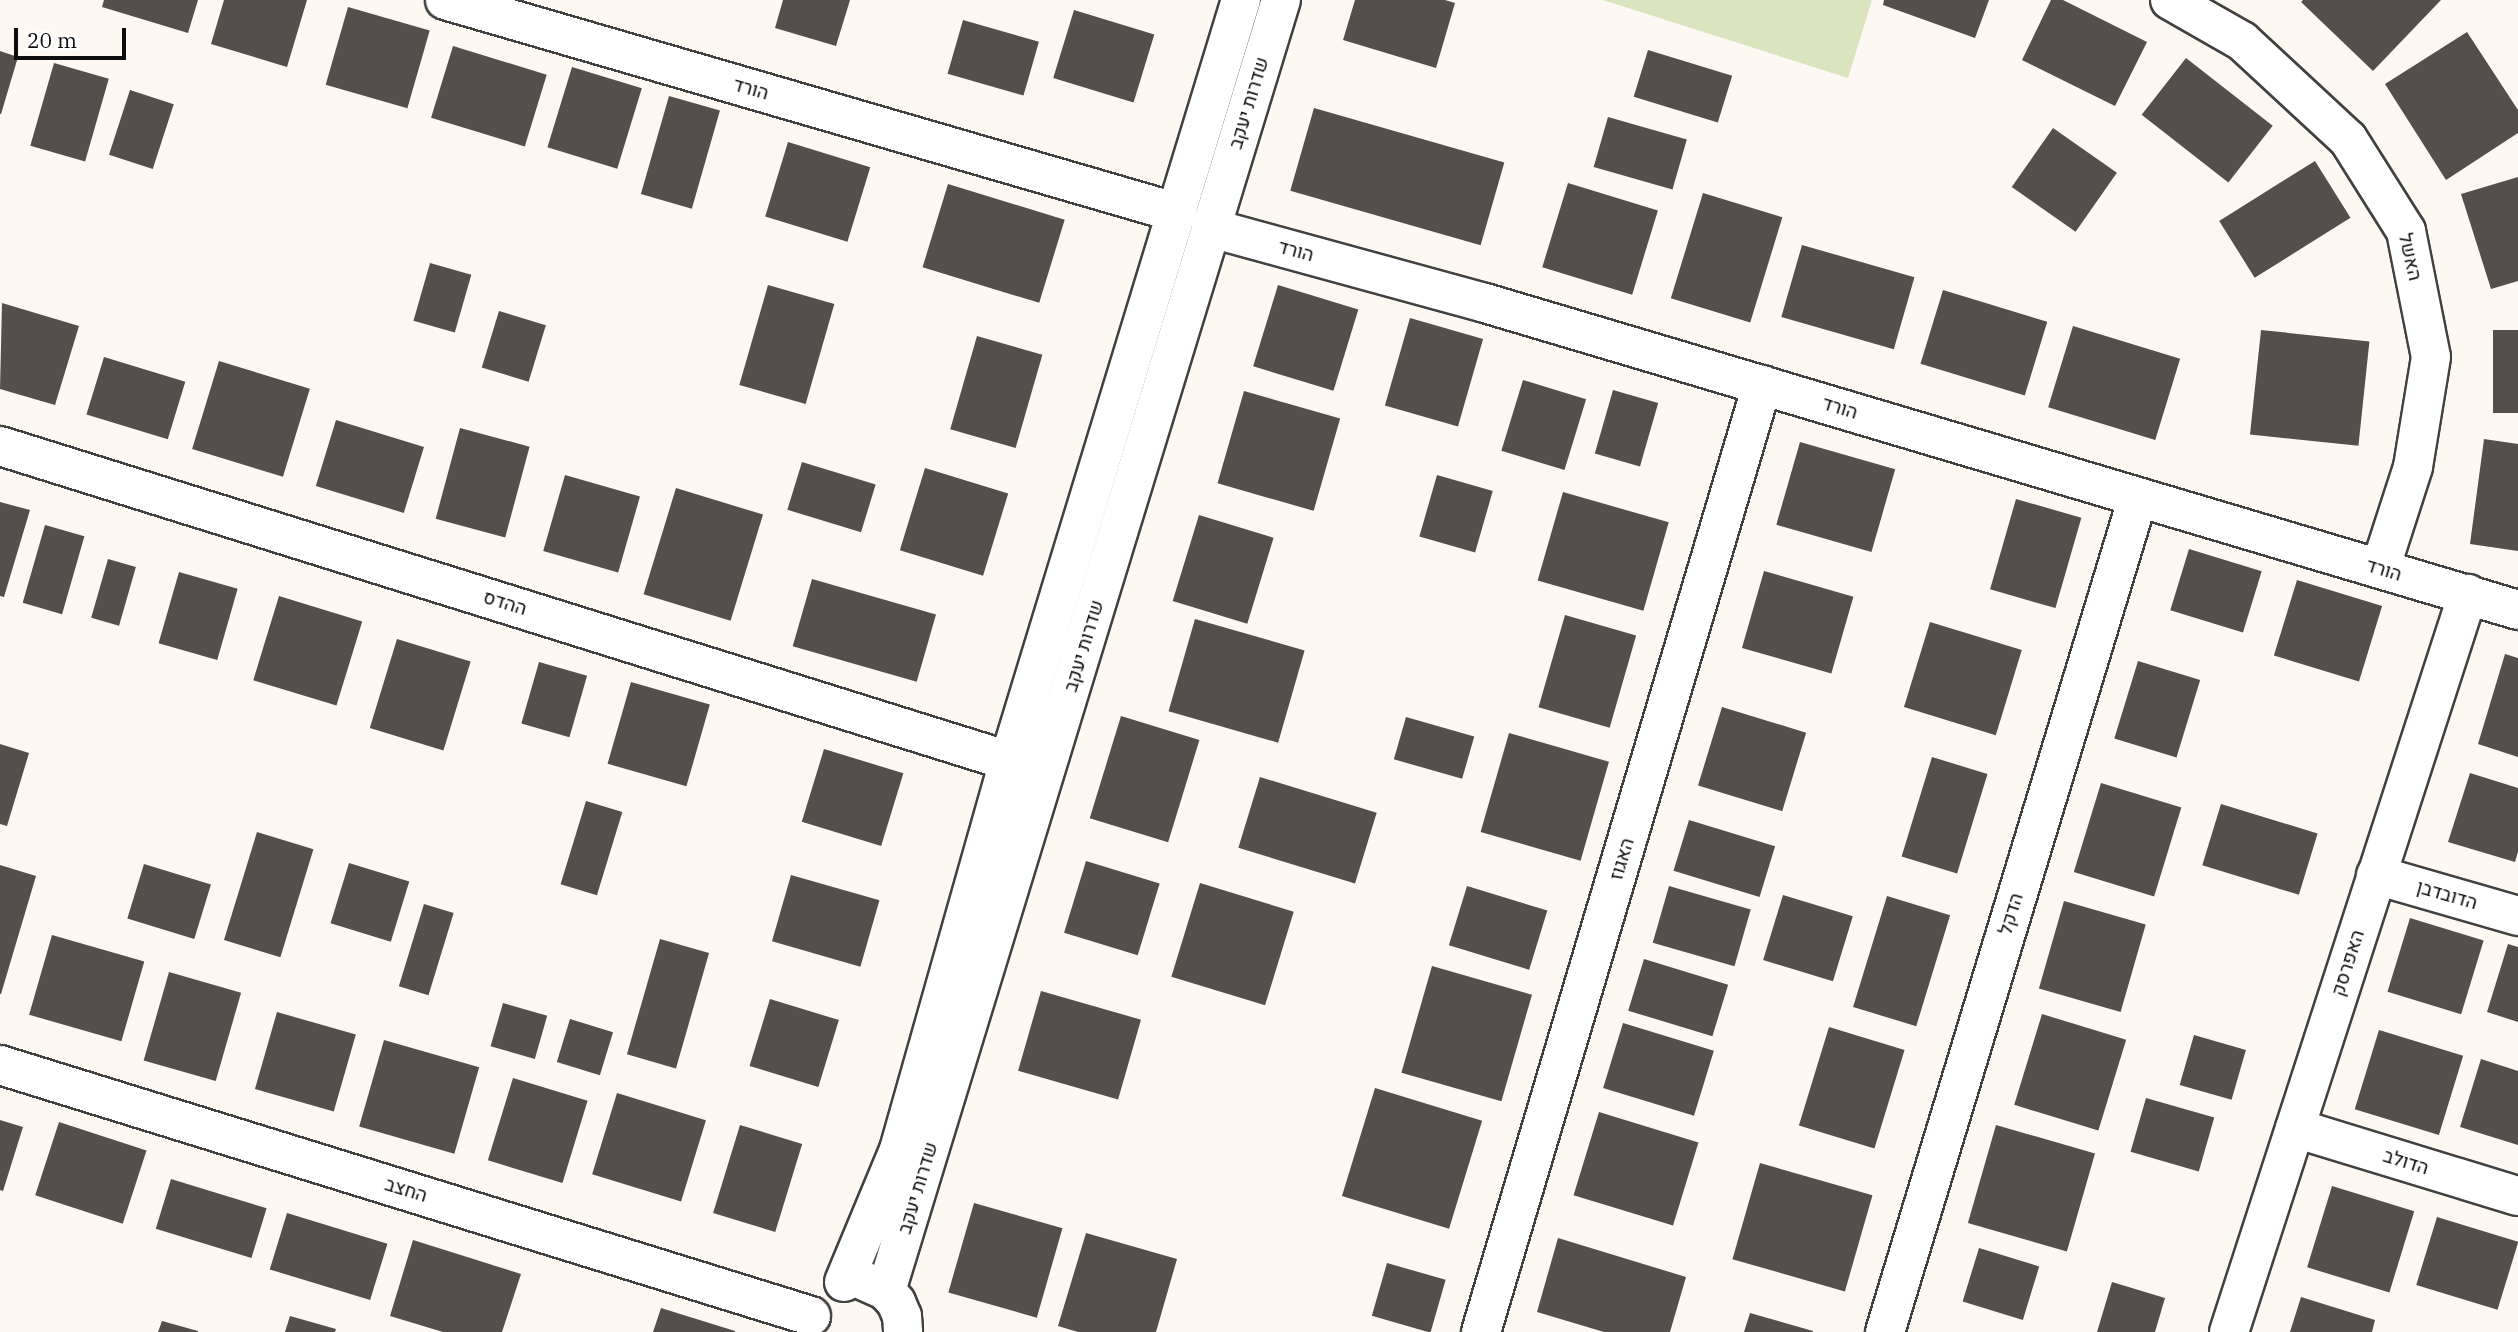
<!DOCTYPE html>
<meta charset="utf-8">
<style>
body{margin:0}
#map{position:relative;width:2518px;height:1332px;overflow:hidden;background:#fdf8f1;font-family:"IBM Plex Serif",Heebo,serif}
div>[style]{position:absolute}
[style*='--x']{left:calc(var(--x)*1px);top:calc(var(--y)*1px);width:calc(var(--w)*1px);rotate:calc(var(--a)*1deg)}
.green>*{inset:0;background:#dae4bf}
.building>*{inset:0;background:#554e4c;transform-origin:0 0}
.roads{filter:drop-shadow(2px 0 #414141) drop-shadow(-2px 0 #414141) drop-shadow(0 2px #414141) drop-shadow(0 -2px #414141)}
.minor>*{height:38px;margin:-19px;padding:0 19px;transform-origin:19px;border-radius:19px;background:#fff}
span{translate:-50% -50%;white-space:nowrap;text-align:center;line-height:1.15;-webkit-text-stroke:7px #fff;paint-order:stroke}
.street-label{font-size:19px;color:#0e0e0e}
.scale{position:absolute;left:14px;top:28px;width:112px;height:32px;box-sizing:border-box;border:4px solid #0e0e0e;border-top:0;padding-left:9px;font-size:21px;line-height:24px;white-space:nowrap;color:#0e0e0e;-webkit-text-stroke:5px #fff;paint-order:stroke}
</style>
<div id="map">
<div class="green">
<div style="clip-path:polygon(1603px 0,1872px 0,1848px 78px)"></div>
</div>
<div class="building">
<div style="clip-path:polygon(104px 0,198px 0,188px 33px,102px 7px)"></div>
<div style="clip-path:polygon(224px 0,307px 0,287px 67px,211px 44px)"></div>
<div style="clip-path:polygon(783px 0,850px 0,836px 46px,775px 28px)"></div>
<div style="clip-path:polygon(1355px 0,1445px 0,1455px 3px,1436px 68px,1343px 40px)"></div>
<div style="clip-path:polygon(1884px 0,1989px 0,1975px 38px,1883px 5px)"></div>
<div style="clip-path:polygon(2051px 0,2063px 0,2147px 42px,2115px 106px,2022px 60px)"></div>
<div style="clip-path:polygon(2303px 0,2441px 0,2373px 71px,2301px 2px)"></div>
<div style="left:348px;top:7px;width:85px;height:81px;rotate:16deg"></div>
<div style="left:1074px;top:10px;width:84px;height:71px;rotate:17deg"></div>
<div style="left:963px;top:20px;width:79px;height:56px;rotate:16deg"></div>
<div style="clip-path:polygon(2467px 32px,2518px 110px,2518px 133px,2446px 180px,2385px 84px)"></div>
<div style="left:453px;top:46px;width:98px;height:75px;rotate:17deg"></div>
<div style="left:1648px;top:50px;width:88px;height:49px;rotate:17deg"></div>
<div style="clip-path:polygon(0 51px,18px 57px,1px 114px,0 114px)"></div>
<div style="left:2186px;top:58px;width:110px;height:72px;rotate:38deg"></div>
<div style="left:54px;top:63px;width:57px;height:86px;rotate:16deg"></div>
<div style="left:572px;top:67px;width:73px;height:84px;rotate:17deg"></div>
<div style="left:130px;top:90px;width:46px;height:68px;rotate:18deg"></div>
<div style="left:669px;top:96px;width:53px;height:102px;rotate:16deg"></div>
<div style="left:1314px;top:108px;width:198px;height:86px;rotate:16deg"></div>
<div style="left:1608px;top:117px;width:82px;height:52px;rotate:16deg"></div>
<div style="left:2053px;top:128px;width:78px;height:72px;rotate:35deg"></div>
<div style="left:788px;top:142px;width:86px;height:78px;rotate:17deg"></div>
<div style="left:2315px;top:161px;width:67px;height:113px;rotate:58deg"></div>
<div style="clip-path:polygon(2518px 177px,2518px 281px,2491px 289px,2461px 194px)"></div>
<div style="left:1568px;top:183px;width:94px;height:88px;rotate:17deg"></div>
<div style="left:948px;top:184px;width:122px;height:87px;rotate:17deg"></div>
<div style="left:1703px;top:193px;width:83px;height:110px;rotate:17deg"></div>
<div style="left:1802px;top:245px;width:117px;height:75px;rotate:16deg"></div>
<div style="left:430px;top:263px;width:43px;height:60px;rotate:16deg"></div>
<div style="left:768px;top:285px;width:69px;height:104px;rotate:16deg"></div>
<div style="left:1278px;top:285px;width:84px;height:85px;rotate:17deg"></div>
<div style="left:1943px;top:290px;width:109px;height:77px;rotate:17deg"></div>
<div style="clip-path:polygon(2px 303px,79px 326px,55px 405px,0 389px)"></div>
<div style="left:499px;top:311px;width:49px;height:59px;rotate:17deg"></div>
<div style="left:1410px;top:318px;width:76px;height:91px;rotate:16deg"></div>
<div style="left:2073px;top:326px;width:112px;height:85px;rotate:17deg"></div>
<div style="left:2261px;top:330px;width:109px;height:105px;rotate:6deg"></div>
<div style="left:2518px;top:330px;width:83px;height:25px;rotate:90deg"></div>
<div style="left:977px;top:336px;width:68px;height:97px;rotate:16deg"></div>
<div style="left:104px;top:357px;width:85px;height:60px;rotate:17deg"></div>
<div style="left:219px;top:361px;width:95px;height:92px;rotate:17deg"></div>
<div style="left:1523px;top:380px;width:66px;height:74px;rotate:17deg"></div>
<div style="left:1613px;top:390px;width:47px;height:66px;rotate:16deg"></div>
<div style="left:1244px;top:391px;width:100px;height:96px;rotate:16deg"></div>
<div style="left:336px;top:420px;width:92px;height:69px;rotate:17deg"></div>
<div style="left:460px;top:428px;width:72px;height:94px;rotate:15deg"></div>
<div style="clip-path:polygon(2484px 439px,2518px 444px,2518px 551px,2470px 544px)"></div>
<div style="left:1800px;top:442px;width:99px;height:86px;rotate:16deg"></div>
<div style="left:802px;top:462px;width:77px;height:50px;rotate:17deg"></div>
<div style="left:925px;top:468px;width:87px;height:86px;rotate:17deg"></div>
<div style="left:565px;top:475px;width:78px;height:79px;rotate:16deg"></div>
<div style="left:1437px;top:475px;width:58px;height:64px;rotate:16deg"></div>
<div style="left:676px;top:488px;width:91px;height:111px;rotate:17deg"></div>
<div style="left:1563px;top:492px;width:110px;height:92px;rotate:16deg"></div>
<div style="left:2016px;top:499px;width:68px;height:94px;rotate:16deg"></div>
<div style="clip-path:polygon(0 502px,30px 510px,4px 597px,0 596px)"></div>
<div style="left:1199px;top:515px;width:78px;height:90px;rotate:17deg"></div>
<div style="left:45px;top:525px;width:41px;height:81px;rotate:16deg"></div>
<div style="left:2189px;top:549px;width:76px;height:64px;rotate:17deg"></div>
<div style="left:108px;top:559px;width:29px;height:61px;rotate:16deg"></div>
<div style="left:1764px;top:571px;width:93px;height:80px;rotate:16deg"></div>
<div style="left:179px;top:572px;width:61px;height:74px;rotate:16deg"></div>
<div style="left:812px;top:579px;width:129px;height:70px;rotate:16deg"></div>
<div style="left:2297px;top:580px;width:89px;height:79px;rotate:17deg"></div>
<div style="left:279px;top:596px;width:87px;height:88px;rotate:17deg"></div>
<div style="left:1565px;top:615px;width:74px;height:96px;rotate:16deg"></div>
<div style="left:1195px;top:619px;width:114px;height:96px;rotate:16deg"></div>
<div style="left:1930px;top:622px;width:96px;height:89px;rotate:17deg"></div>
<div style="left:397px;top:639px;width:77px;height:93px;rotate:17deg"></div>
<div style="clip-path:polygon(2505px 654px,2518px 658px,2518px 757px,2478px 744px)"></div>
<div style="left:2138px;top:661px;width:65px;height:81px;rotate:17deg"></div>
<div style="left:539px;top:662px;width:50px;height:64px;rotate:16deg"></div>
<div style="left:631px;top:682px;width:82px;height:85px;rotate:16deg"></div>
<div style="left:1722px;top:707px;width:88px;height:82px;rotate:17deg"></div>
<div style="left:1121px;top:716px;width:82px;height:107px;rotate:17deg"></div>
<div style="left:1406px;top:717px;width:71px;height:44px;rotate:16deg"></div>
<div style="left:1509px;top:733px;width:104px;height:103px;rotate:16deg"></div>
<div style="clip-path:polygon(0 744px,29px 753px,7px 826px,0 824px)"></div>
<div style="left:824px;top:749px;width:83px;height:76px;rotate:17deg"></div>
<div style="left:1932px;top:757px;width:58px;height:104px;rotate:17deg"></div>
<div style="clip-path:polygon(2470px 773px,2518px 788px,2518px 852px,2515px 862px,2448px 842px)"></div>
<div style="left:1260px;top:777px;width:122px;height:74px;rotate:17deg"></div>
<div style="left:2101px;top:783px;width:84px;height:93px;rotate:17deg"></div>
<div style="left:586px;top:801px;width:38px;height:87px;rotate:17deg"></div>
<div style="left:2221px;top:804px;width:101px;height:64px;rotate:17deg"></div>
<div style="left:1689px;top:820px;width:90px;height:53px;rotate:17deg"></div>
<div style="left:257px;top:832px;width:59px;height:113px;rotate:17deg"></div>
<div style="left:1086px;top:861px;width:77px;height:75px;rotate:17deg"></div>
<div style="left:349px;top:863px;width:63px;height:63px;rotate:17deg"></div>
<div style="left:144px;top:864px;width:70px;height:57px;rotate:17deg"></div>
<div style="clip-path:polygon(0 865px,36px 876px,1px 994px,0 994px)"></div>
<div style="left:791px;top:875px;width:92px;height:69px;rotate:16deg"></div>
<div style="left:1200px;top:883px;width:98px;height:98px;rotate:17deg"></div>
<div style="left:1467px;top:886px;width:84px;height:62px;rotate:17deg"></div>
<div style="left:1669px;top:886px;width:85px;height:59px;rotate:16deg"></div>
<div style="left:1783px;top:895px;width:73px;height:68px;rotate:17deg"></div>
<div style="left:1887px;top:896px;width:66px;height:116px;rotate:17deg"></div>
<div style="left:2064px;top:901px;width:85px;height:91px;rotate:16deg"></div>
<div style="left:424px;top:904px;width:31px;height:86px;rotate:17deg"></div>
<div style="left:2410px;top:918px;width:77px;height:77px;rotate:17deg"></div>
<div style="left:52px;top:935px;width:96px;height:83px;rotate:16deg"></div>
<div style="left:660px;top:939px;width:51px;height:120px;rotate:16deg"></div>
<div style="clip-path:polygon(2508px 944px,2518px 947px,2518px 1022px,2487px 1012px)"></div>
<div style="left:1644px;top:959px;width:88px;height:54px;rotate:17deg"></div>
<div style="left:1432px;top:966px;width:104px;height:111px;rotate:16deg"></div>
<div style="left:169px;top:972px;width:75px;height:92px;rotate:16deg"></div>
<div style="left:1041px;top:991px;width:104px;height:83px;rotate:16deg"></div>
<div style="left:770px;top:999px;width:72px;height:70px;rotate:17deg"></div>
<div style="left:503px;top:1003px;width:46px;height:45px;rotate:16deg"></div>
<div style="left:277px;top:1012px;width:82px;height:80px;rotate:16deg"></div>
<div style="left:2042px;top:1014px;width:88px;height:95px;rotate:17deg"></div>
<div style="left:570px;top:1019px;width:45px;height:45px;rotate:17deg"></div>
<div style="left:1623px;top:1023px;width:95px;height:68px;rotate:17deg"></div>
<div style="left:1829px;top:1027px;width:79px;height:103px;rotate:17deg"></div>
<div style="left:2379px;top:1030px;width:88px;height:83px;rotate:17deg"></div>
<div style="left:2194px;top:1035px;width:54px;height:52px;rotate:16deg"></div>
<div style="left:384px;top:1040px;width:99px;height:90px;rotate:16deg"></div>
<div style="clip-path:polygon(2481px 1059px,2518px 1071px,2518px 1145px,2460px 1127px)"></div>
<div style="left:513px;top:1078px;width:78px;height:86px;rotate:17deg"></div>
<div style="left:1375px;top:1088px;width:112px;height:113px;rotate:17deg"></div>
<div style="left:617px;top:1093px;width:93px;height:85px;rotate:17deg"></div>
<div style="left:2146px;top:1098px;width:71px;height:56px;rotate:16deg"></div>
<div style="left:1599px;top:1112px;width:104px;height:87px;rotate:17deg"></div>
<div style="clip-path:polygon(0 1120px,23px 1127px,3px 1191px,0 1190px)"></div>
<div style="left:59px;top:1122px;width:92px;height:77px;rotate:18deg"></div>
<div style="left:740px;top:1125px;width:65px;height:92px;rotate:17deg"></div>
<div style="left:1996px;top:1125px;width:103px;height:102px;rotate:16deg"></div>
<div style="left:1760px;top:1163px;width:117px;height:100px;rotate:16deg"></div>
<div style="left:171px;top:1179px;width:100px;height:52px;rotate:17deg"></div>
<div style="left:2332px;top:1186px;width:86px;height:85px;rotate:17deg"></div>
<div style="left:974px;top:1203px;width:92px;height:93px;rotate:16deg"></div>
<div style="left:287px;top:1213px;width:105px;height:59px;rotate:17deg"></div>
<div style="left:2437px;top:1217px;width:85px;height:71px;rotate:17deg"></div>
<div style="clip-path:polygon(1086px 1233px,1177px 1259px,1156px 1332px,1078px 1332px,1058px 1326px)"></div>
<div style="clip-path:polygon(1558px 1238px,1686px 1277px,1670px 1332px,1604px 1332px,1537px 1312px)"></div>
<div style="clip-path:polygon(413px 1240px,521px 1274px,502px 1332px,443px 1332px,390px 1316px)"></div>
<div style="left:1979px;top:1248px;width:63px;height:56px;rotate:17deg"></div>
<div style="left:1387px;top:1263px;width:61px;height:55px;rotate:16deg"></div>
<div style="clip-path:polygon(2112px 1282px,2165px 1298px,2155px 1332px,2097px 1332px)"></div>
<div style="clip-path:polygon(2301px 1297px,2375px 1320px,2372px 1332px,2290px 1332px)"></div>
<div style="clip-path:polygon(661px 1308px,735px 1331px,735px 1332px,653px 1332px)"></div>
<div style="clip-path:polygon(1750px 1313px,1813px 1331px,1813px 1332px,1744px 1332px)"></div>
<div style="clip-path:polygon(290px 1316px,336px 1329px,335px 1332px,285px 1332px)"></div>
<div style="clip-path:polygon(162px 1321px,198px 1331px,198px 1332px,158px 1332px)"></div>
</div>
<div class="roads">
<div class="minor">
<div style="--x:445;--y:0;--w:763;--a:16.2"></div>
<div style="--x:2170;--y:0;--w:83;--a:29.7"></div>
<div style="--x:2242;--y:41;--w:144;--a:42.8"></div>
<div style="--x:2348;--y:139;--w:109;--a:57.8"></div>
<div style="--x:2406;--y:231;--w:128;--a:78.8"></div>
<div style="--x:2431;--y:357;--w:111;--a:99.3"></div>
<div style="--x:2413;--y:467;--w:107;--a:107.9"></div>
<div style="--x:1211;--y:228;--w:284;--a:15.3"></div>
<div style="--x:1485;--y:303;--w:1078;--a:16.55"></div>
<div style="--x:0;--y:446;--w:1057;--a:17.34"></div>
<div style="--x:2376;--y:875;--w:148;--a:16.1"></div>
<div style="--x:0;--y:1065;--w:849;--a:17.2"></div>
<div style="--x:2295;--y:1128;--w:233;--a:17"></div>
<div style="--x:864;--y:1281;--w:24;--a:24"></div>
<div style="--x:886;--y:1291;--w:15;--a:48"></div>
<div style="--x:896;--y:1302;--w:15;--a:67"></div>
<div style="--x:902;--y:1316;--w:16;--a:86"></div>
<div style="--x:844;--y:1282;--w:143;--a:-67.4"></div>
<div style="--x:899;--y:1150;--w:404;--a:-74.2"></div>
<div style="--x:1009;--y:761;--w:796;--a:-73.05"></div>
<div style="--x:886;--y:1291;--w:1350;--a:-72.99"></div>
<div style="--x:1481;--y:1332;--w:988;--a:-73.47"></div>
<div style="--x:1885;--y:1332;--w:872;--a:-73.14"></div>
<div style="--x:2229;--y:1332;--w:776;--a:-72.06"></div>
</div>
</div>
<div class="street-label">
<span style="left:751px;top:89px;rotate:16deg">הורד</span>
<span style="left:1249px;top:103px;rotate:-73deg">שדרות יעקב</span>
<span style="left:1296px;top:251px;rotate:15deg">הורד</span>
<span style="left:2410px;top:257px;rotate:77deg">האשל</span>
<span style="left:1840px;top:408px;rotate:17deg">הורד</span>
<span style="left:2384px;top:570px;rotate:17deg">הורד</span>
<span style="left:505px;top:603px;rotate:17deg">ההדס</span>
<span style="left:1084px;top:646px;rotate:-73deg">שדרות יעקב</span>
<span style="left:1622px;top:859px;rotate:-73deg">האגוז</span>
<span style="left:2447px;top:895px;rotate:16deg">הדובדבן</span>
<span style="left:2011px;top:914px;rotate:-73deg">הדקל</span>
<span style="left:2348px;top:963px;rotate:-72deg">האפרסק</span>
<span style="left:2406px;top:1162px;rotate:17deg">הדולב</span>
<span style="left:918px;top:1188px;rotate:-73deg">שדרות יעקב</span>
<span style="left:406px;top:1190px;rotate:17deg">החצב</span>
</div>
<div class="scale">20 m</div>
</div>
